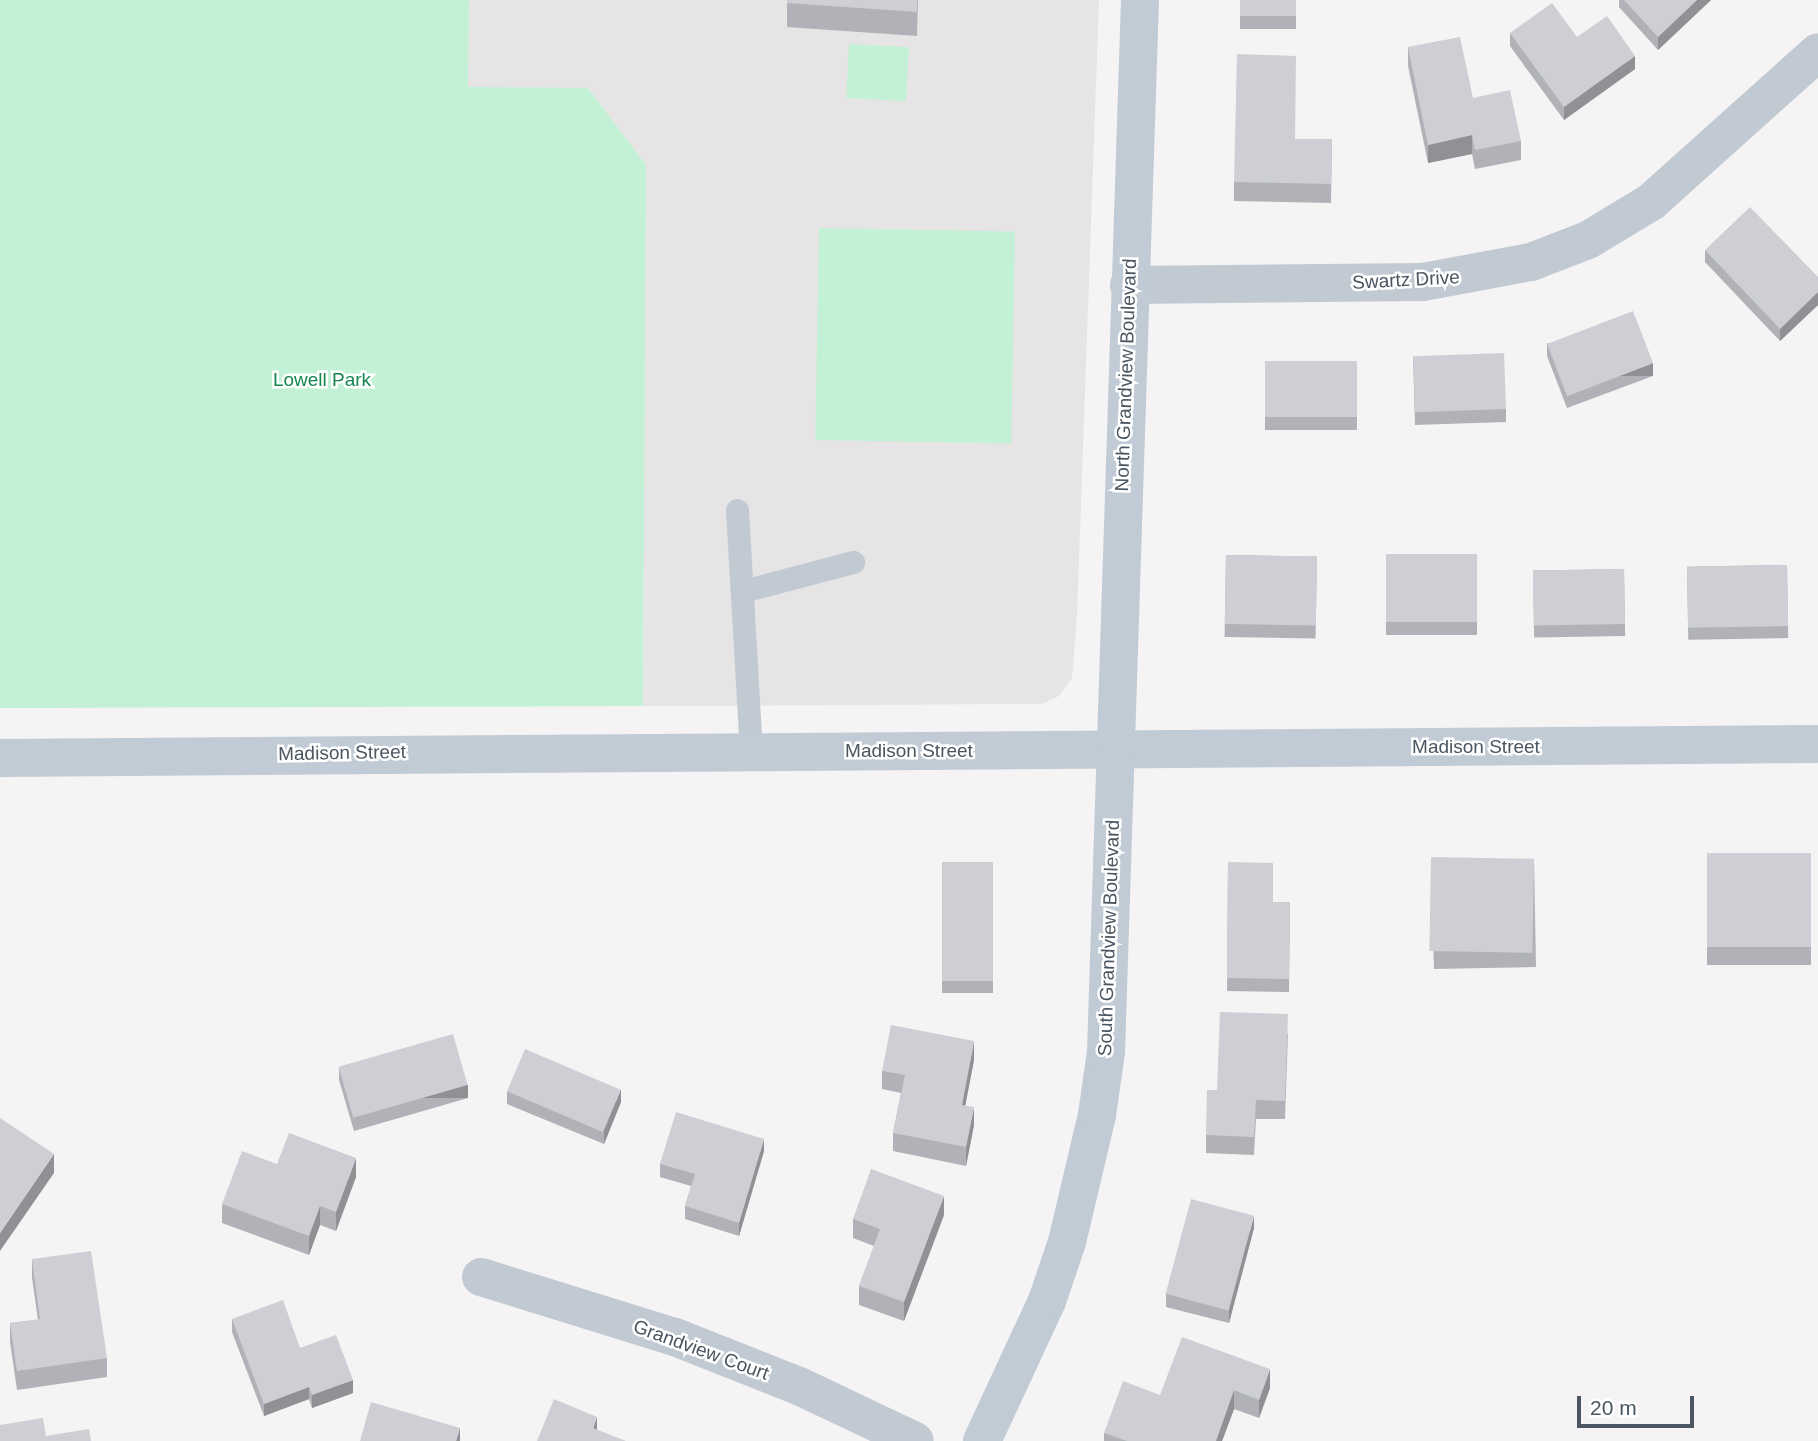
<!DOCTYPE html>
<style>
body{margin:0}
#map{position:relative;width:1818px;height:1441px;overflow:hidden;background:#f5f3f3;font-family:Helvetica,sans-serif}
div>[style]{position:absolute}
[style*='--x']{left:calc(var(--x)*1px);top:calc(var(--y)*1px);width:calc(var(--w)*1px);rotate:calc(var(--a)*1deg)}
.education>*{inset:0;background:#e6e4e5}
.green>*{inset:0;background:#c3f1d5;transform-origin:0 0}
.lane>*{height:23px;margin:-11.5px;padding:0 11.5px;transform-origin:11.5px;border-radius:11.5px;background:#c1cad2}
.street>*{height:38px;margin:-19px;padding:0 19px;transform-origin:19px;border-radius:19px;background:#c1cad2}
.secondary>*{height:38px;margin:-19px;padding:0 19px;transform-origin:19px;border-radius:19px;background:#c1cbd6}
.wall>*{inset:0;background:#b0b2b7;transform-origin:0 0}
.shaded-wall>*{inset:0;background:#909195;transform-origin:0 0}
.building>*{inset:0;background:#cdcfd5;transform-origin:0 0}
span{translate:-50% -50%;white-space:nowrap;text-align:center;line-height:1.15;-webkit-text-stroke:5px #fff;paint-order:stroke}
.street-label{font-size:19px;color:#4a5661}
.park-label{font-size:19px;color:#17864f}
.scale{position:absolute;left:1577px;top:1396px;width:117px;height:32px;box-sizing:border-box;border:4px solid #4a5661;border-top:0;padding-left:9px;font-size:21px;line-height:24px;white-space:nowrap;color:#4a5661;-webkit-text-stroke:5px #fff;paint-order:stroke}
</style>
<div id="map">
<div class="education">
<div style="clip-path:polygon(469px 0,1099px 0,1077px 615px,1072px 678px,1059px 696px,1042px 704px,643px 706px,646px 165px,588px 88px,468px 88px)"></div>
</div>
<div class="green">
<div style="clip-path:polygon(0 0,469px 0,468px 87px,588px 88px,646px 165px,643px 706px,0 708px)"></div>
<div style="left:849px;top:44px;width:60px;height:54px;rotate:3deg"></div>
<div style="left:819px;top:228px;width:196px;height:212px;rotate:1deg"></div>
</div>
<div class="lane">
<div style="--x:737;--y:510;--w:241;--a:86.7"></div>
<div style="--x:743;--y:591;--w:114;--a:-14.8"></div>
</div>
<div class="street">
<div style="--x:1129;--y:285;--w:294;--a:-0.6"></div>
<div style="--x:1423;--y:282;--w:110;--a:-10.5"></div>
<div style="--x:1531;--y:262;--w:61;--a:-21.1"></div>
<div style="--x:1588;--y:240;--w:74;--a:-31.1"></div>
<div style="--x:1651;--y:202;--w:224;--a:-41.9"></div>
<div style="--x:481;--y:1277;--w:203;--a:17.2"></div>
<div style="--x:675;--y:1337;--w:133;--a:21.6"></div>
<div style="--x:799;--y:1386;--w:128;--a:25.4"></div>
</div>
<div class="secondary">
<div style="--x:0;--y:758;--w:1818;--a:-0.44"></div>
<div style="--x:982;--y:1441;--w:154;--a:-65.1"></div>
<div style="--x:1047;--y:1301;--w:62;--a:-71.3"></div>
<div style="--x:1067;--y:1242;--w:130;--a:-76.7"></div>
<div style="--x:1097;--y:1115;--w:64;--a:-81.9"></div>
<div style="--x:1106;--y:1052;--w:1053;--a:-88.15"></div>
</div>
<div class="wall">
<div style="clip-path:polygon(787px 0,918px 0,917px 36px,787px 27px)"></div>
<div style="left:1240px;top:0;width:56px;height:29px"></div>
<div style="clip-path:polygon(1619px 0,1711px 0,1658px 50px,1619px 7px)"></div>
<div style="clip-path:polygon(1510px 33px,1577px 37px,1635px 69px,1564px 120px,1510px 46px)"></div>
<div style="clip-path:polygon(1408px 47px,1473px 98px,1521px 141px,1521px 160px,1475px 169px,1472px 154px,1428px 163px,1408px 66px)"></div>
<div style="clip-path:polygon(1332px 139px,1331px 203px,1234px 201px,1234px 182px)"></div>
<div style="clip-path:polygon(1705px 250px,1818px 277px,1818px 305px,1780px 341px,1705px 262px)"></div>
<div style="clip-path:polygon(1547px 343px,1653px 376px,1567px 408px,1547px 356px)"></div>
<div style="clip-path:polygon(1413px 357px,1506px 409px,1506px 422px,1415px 425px)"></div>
<div style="left:1265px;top:361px;width:92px;height:69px"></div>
<div style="left:1477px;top:554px;width:81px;height:91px;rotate:90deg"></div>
<div style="left:1226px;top:555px;width:91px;height:82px;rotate:1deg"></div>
<div style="left:1787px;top:565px;width:73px;height:100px;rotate:89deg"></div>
<div style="left:1624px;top:569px;width:67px;height:91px;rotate:89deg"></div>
<div style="left:1707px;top:853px;width:104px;height:112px"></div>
<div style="clip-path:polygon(1534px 859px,1536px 967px,1434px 969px,1431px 876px)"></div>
<div style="left:942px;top:862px;width:51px;height:131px"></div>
<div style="clip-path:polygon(1228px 862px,1273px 902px,1290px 902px,1289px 992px,1227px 991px)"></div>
<div style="clip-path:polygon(1288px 1033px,1285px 1119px,1256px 1119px,1254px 1155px,1206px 1153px,1206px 1135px,1217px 1090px)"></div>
<div style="clip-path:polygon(974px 1060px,965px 1105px,974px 1125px,966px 1166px,893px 1151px,893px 1133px,901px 1093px,882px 1089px,882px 1071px)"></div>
<div style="clip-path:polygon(339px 1067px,468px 1098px,354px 1131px,339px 1080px)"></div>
<div style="clip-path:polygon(507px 1091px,621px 1102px,604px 1144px,507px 1104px)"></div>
<div style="clip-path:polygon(764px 1151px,739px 1236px,685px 1219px,685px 1206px,691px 1186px,660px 1177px,660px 1164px)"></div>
<div style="clip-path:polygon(356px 1177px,336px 1231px,320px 1225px,309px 1255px,222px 1223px,222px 1204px)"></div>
<div style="clip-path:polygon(944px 1215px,904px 1321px,859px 1305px,859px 1286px,874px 1246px,853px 1238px,853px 1219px)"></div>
<div style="clip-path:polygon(1254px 1228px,1229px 1323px,1166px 1307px,1166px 1294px)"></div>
<div style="clip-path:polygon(32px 1259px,107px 1358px,107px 1377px,17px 1390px,10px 1342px,10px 1323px,38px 1320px,32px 1278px)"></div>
<div style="clip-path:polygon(232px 1319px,300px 1348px,353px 1393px,312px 1408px,309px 1399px,264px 1416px,232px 1332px)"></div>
<div style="clip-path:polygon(1270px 1388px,1259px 1418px,1234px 1409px,1222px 1441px,1104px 1441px,1104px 1433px,1160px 1395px)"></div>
</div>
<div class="shaded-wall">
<div style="clip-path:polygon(1697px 0,1711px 0,1658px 50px,1658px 37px)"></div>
<div style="clip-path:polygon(1635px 56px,1635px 69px,1564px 120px,1564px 107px)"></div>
<div style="clip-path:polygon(1472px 135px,1472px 154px,1428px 163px,1428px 145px)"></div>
<div style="clip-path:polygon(1818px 292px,1818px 305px,1780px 341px,1780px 329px)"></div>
<div style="left:1653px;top:363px;width:13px;height:92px;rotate:90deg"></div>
<div style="clip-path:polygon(974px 1041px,974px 1060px,962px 1123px,962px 1105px)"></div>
<div style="left:468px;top:1085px;width:13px;height:119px;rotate:90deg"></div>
<div style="clip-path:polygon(621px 1089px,621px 1102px,604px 1144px,604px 1131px)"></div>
<div style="clip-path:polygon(974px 1107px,974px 1125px,966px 1166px,966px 1147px)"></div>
<div style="clip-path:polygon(764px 1139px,764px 1151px,739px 1236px,739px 1223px)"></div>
<div style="clip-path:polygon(54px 1154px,54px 1173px,0 1251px,0 1233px)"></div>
<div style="clip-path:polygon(356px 1158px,356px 1177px,336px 1231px,336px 1212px)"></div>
<div style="clip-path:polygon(944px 1196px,944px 1215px,904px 1321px,904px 1302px)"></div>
<div style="clip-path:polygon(320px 1206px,320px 1225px,309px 1255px,309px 1236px)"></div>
<div style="clip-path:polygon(1254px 1216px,1254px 1228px,1229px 1323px,1229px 1310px)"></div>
<div style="clip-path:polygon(1270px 1369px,1270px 1388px,1259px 1418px,1259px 1400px)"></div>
<div style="clip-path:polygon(353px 1380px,353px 1393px,312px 1408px,312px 1395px)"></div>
<div style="clip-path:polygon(309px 1387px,309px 1399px,264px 1416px,264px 1404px)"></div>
<div style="clip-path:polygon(1234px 1390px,1234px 1409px,1222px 1441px,1216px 1441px)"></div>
<div style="clip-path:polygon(597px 1417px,597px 1435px,593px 1428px)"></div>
<div style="clip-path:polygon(460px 1428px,460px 1441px,456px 1441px)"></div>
</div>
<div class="building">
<div style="clip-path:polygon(787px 0,917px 0,917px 12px,787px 3px)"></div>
<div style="left:1240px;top:0;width:56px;height:16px"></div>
<div style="clip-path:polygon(1624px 0,1697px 0,1658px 37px)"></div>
<div style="clip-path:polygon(1552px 3px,1577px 37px,1607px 16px,1635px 56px,1564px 107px,1510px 33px)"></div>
<div style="clip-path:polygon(1460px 37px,1473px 98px,1510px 90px,1521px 141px,1475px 150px,1472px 135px,1428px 145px,1408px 47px)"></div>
<div style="clip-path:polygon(1237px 54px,1296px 56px,1295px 139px,1332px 139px,1331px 184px,1234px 182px)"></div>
<div style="clip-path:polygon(1750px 207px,1818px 277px,1818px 292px,1780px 329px,1705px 250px)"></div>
<div style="left:1633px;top:311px;width:56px;height:92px;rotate:69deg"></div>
<div style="left:1504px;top:353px;width:56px;height:91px;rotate:88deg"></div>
<div style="left:1265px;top:361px;width:92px;height:56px"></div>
<div style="left:1477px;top:554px;width:68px;height:91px;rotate:90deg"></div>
<div style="left:1226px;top:555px;width:91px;height:69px;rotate:1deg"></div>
<div style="left:1787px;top:565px;width:61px;height:100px;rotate:89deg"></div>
<div style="left:1624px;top:569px;width:55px;height:91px;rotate:89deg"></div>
<div style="left:1707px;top:853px;width:104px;height:94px"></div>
<div style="left:1431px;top:857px;width:103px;height:94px;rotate:1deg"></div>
<div style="left:942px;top:862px;width:51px;height:119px"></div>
<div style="clip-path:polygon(1228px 862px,1273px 863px,1273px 902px,1290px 902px,1289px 979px,1227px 978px)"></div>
<div style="clip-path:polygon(1220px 1012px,1288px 1014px,1285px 1101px,1256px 1100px,1254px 1137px,1206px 1135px,1207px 1090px,1217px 1090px)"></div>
<div style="clip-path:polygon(891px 1025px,974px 1041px,962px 1105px,974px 1107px,966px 1147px,893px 1133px,905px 1075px,882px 1071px)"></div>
<div style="left:453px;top:1034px;width:53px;height:119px;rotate:74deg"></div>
<div style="left:525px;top:1049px;width:104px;height:46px;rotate:23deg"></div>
<div style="clip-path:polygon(676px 1112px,764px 1139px,739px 1223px,685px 1206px,695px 1174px,660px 1164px)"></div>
<div style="clip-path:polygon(0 1118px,54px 1154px,0 1233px)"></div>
<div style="clip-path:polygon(289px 1133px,356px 1158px,336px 1212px,320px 1206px,309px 1236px,222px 1204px,242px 1151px,277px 1164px)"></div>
<div style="clip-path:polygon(871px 1169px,944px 1196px,904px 1302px,859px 1286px,880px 1229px,853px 1219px)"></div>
<div style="left:1191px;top:1199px;width:65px;height:98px;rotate:15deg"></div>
<div style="clip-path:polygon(91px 1251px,107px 1358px,17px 1371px,10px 1323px,40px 1319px,32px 1259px)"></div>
<div style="clip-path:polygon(283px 1300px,300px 1348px,336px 1335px,353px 1380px,312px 1395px,309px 1387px,264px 1404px,232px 1319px)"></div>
<div style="clip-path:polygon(1182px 1337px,1270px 1369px,1259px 1400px,1234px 1390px,1216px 1441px,1127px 1441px,1104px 1433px,1123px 1381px,1160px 1395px)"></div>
<div style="clip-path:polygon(554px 1399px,597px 1417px,593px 1428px,626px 1441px,537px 1441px)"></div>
<div style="clip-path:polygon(371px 1402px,460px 1428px,456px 1441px,360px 1441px)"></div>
<div style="clip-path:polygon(43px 1418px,46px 1436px,89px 1429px,91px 1441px,0 1441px,0 1425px)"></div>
</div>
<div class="street-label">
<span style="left:1406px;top:280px;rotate:-3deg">Swartz Drive</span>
<span style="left:1126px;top:375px;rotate:-88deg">North Grandview Boulevard</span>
<span style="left:1476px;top:747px">Madison Street</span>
<span style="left:909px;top:751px">Madison Street</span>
<span style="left:342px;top:753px;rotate:-1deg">Madison Street</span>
<span style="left:1109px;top:938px;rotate:-88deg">South Grandview Boulevard</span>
<span style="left:701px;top:1350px;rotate:20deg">Grandview Court</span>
</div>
<div class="park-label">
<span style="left:322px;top:380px">Lowell Park</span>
</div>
<div class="scale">20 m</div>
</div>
